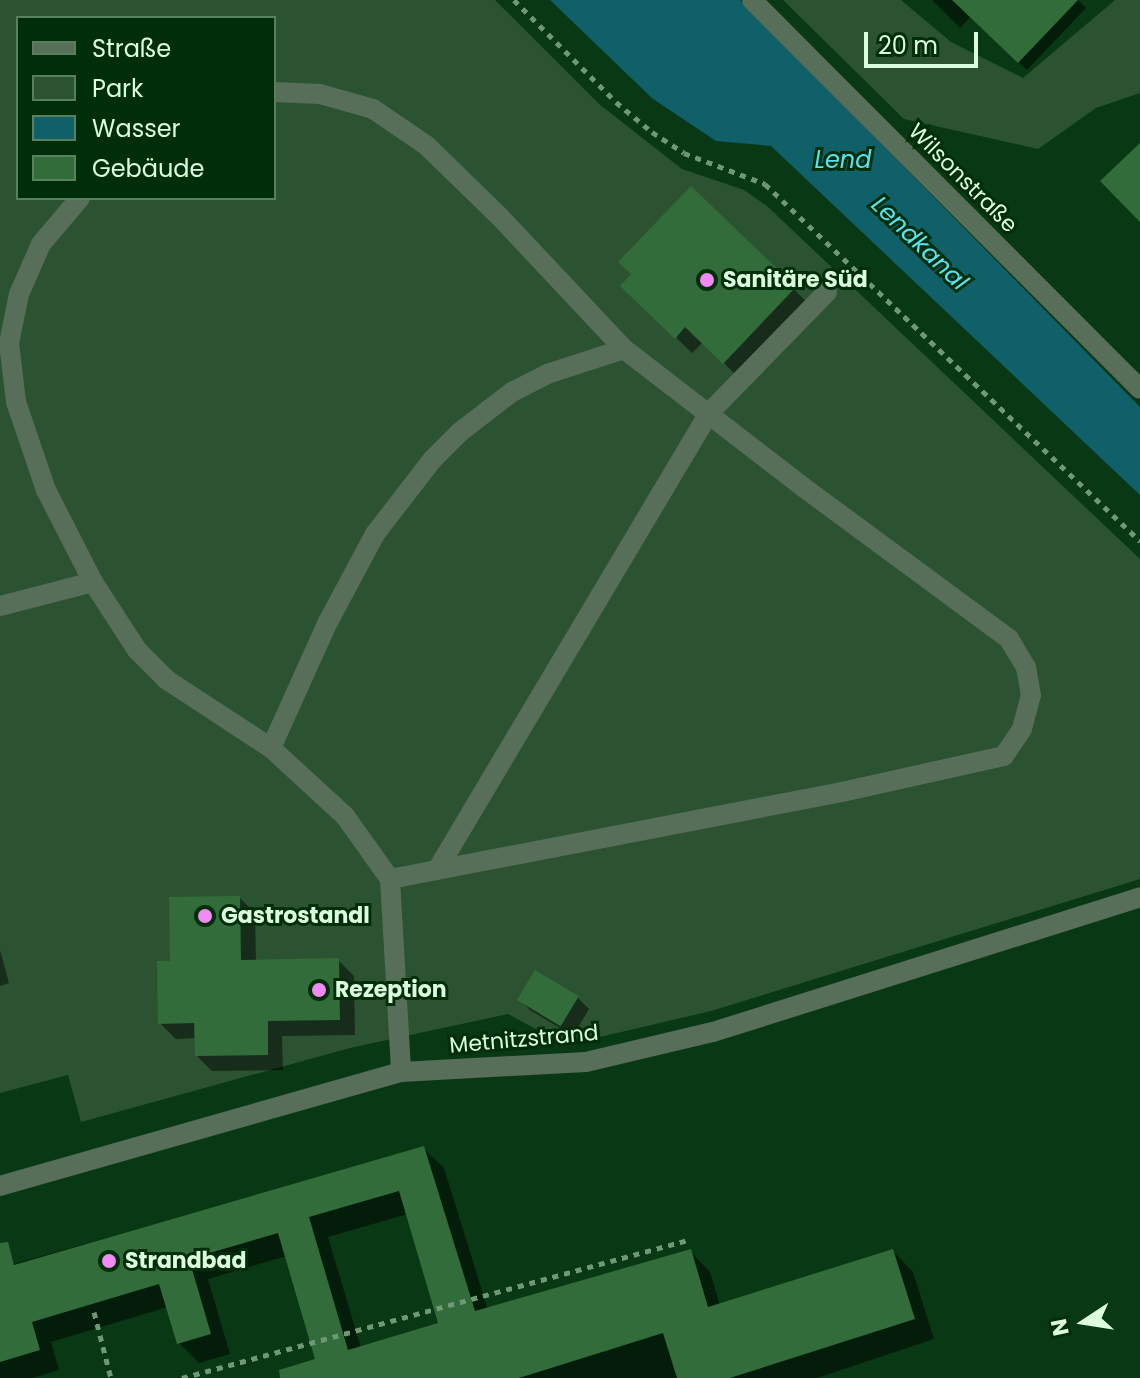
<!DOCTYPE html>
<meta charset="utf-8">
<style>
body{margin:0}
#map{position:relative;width:1140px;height:1378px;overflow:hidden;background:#093814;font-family:Poppins,sans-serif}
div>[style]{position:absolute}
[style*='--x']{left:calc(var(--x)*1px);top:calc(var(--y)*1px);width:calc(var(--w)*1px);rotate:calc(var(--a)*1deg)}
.green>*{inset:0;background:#2c5331}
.water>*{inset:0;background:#0f6069}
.shadow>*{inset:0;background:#0007}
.building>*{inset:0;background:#326c3a;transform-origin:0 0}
.path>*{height:5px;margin-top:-2.5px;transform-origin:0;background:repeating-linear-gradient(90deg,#709776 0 6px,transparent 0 12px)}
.service>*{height:20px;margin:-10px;padding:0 10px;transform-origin:10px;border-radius:10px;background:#576f59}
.minor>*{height:20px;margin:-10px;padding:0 10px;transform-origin:10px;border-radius:10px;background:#576f59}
.dots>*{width:22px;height:22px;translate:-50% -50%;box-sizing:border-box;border:4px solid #002e09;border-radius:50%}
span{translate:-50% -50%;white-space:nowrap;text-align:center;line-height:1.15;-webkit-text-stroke:6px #002e09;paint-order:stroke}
.street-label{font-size:22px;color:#ddfcdf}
.poi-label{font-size:22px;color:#ddfcdf;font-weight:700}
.left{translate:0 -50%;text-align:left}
.water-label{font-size:24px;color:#58e3f5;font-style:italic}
.legend{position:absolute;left:16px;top:16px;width:260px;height:184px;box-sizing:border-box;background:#002e09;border:2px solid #58805f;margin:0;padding:10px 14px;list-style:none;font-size:24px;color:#ddfcdf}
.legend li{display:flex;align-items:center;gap:16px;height:40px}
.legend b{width:40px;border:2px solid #58805f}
.north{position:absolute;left:1044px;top:1282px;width:80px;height:80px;-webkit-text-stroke:6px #002e09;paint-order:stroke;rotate:258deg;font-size:22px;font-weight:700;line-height:32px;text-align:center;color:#ddfcdf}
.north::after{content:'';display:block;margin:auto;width:28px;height:36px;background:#ddfcdf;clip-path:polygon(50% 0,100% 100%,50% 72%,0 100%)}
.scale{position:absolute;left:864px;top:32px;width:114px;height:36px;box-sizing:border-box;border:4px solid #ddfcdf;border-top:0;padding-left:10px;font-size:24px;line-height:28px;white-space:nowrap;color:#ddfcdf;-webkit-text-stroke:6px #002e09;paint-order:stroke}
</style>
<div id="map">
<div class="green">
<div style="clip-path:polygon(evenodd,0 0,495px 0,599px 104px,682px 169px,744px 190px,767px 206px,1140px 559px,1140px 879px,711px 1011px,604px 1036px,560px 1042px,508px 1014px,350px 1048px,81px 1122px,68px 1075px,0 1093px,0 0,18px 18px,274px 18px,274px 198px,18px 198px,18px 18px)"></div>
<div style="clip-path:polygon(783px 0,901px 0,951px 42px,1023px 78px,1115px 0,1140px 0,1140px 93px,1096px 108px,1038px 149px,904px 119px)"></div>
</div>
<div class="water">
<div style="clip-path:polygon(550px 0,740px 0,1140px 407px,1140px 495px,771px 146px,716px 141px,653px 99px)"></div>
</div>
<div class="shadow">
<div style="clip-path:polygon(932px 0,1078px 0,1086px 8px,1027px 70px,971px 16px,960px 28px)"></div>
<div style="clip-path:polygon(691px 189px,810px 305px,740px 379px,703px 342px,692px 353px,639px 302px,633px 274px)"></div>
<div style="clip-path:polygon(240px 898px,255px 913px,256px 962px,338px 960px,354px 976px,355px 1035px,282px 1036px,283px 1070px,212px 1071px,197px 1056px,197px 1038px,176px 1039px,160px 1023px,172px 963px)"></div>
<div style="clip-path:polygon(0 950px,9px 983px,0 986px)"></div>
<div style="clip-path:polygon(578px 998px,589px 1009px,573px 1036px,530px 1010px,519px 999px)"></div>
<div style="clip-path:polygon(evenodd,423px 1148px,444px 1168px,488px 1310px,690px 1251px,710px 1272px,720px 1305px,893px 1251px,913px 1272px,934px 1339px,817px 1378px,322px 1378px,287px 1256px,208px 1279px,230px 1354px,199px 1363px,179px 1343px,168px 1307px,51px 1342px,59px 1370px,33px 1378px,0 1378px,0 1268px,423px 1148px,408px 1214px,440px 1325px,361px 1348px,328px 1237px,408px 1214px)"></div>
</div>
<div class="building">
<div style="clip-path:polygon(952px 0,1078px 0,1018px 63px)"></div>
<div style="clip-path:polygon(1140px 143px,1140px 222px,1100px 181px)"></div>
<div style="clip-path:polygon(691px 186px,796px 287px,723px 364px,685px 327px,675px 339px,620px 286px,631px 274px,618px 262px)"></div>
<div style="clip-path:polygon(240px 896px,241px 960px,339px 958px,340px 1020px,268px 1021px,268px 1055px,195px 1056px,194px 1023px,158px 1024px,157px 961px,170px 961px,169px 897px)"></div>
<div style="left:535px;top:970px;width:51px;height:35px;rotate:31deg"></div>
<div style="clip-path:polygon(evenodd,424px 1146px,475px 1311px,691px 1249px,708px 1307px,893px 1249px,915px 1319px,730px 1378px,677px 1378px,663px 1333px,519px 1378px,280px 1378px,279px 1370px,315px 1359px,278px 1233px,189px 1259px,211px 1334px,177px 1344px,159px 1284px,32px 1322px,40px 1350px,0 1362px,0 1243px,8px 1242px,14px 1265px,424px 1146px,399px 1191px,438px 1323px,348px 1350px,309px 1217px,399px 1191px)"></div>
</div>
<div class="path">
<div style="--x:514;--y:0;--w:144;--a:45"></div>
<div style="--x:616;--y:102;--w:47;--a:39.8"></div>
<div style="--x:652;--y:132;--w:38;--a:33"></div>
<div style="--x:684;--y:153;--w:87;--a:20.9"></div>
<div style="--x:765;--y:184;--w:518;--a:43.59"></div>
<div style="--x:94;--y:1312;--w:68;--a:75.6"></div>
<div style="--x:182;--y:1378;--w:524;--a:-15.26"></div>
</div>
<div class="service">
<div style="--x:274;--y:92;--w:46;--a:2.5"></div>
<div style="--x:320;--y:94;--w:55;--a:15.8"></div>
<div style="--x:373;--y:109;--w:64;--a:34.2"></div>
<div style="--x:426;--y:145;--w:103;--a:44.2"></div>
<div style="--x:500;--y:217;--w:181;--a:46.8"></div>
<div style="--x:624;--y:349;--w:226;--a:37.6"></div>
<div style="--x:803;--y:487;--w:256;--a:36.4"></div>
<div style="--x:1009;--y:639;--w:33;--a:59"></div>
<div style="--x:1026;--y:667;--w:28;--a:80"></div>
<div style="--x:1031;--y:695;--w:35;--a:105"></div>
<div style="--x:1022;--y:729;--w:32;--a:124"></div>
<div style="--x:1004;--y:756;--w:166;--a:167.5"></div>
<div style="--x:842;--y:792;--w:460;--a:169.1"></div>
<div style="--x:80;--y:198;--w:60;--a:130.3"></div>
<div style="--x:41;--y:244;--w:55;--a:113.7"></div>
<div style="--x:19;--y:294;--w:50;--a:101.5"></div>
<div style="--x:9;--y:343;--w:59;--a:83.2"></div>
<div style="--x:16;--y:402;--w:93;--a:71.2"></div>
<div style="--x:46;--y:490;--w:103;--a:62.9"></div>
<div style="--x:93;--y:582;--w:81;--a:57.1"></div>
<div style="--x:137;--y:650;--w:42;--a:45"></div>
<div style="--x:167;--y:680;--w:124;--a:33.2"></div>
<div style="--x:271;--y:748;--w:100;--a:42.6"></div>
<div style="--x:345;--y:816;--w:77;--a:54.5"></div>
<div style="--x:390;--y:879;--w:193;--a:86.7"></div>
<div style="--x:0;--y:606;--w:96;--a:-14.5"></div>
<div style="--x:271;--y:748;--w:138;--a:-65.7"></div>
<div style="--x:328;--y:622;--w:100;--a:-61.9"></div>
<div style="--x:375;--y:534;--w:93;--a:-52.4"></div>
<div style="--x:432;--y:460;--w:40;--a:-45"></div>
<div style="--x:460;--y:432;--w:66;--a:-37.6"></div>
<div style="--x:512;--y:392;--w:39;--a:-27"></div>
<div style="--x:547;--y:374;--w:81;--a:-18"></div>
<div style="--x:437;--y:870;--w:532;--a:-59.24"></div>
<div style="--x:709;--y:413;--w:169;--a:-45.7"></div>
</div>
<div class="minor">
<div style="--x:752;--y:0;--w:549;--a:45.07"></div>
<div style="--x:0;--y:1186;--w:417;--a:-15.9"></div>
<div style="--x:401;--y:1072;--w:185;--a:-3.1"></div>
<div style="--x:586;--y:1062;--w:130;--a:-13.3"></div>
<div style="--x:713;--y:1032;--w:448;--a:-17.5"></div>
</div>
<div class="dots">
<div style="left:707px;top:280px;background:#f28af3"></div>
<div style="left:205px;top:916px;background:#f28af3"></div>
<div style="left:319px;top:990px;background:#f28af3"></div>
<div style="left:109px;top:1261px;background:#f28af3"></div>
</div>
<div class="street-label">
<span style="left:963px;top:178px;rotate:45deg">Wilsonstraße</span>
<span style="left:524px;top:1039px;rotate:-5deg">Metnitzstrand</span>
</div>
<div class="poi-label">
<span class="left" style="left:723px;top:280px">Sanitäre Süd</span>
<span class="left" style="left:221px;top:916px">Gastrostandl</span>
<span class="left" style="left:335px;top:990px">Rezeption</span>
<span class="left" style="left:125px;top:1261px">Strandbad</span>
</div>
<div class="water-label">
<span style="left:843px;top:160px">Lend</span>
<span style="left:920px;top:243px;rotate:44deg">Lendkanal</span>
</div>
<ul class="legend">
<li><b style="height:10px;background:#576f59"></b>Straße</li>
<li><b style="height:22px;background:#2c5331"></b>Park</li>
<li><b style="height:22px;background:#0f6069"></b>Wasser</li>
<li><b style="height:22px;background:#326c3a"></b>Gebäude</li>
</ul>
<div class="north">N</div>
<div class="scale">20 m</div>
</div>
